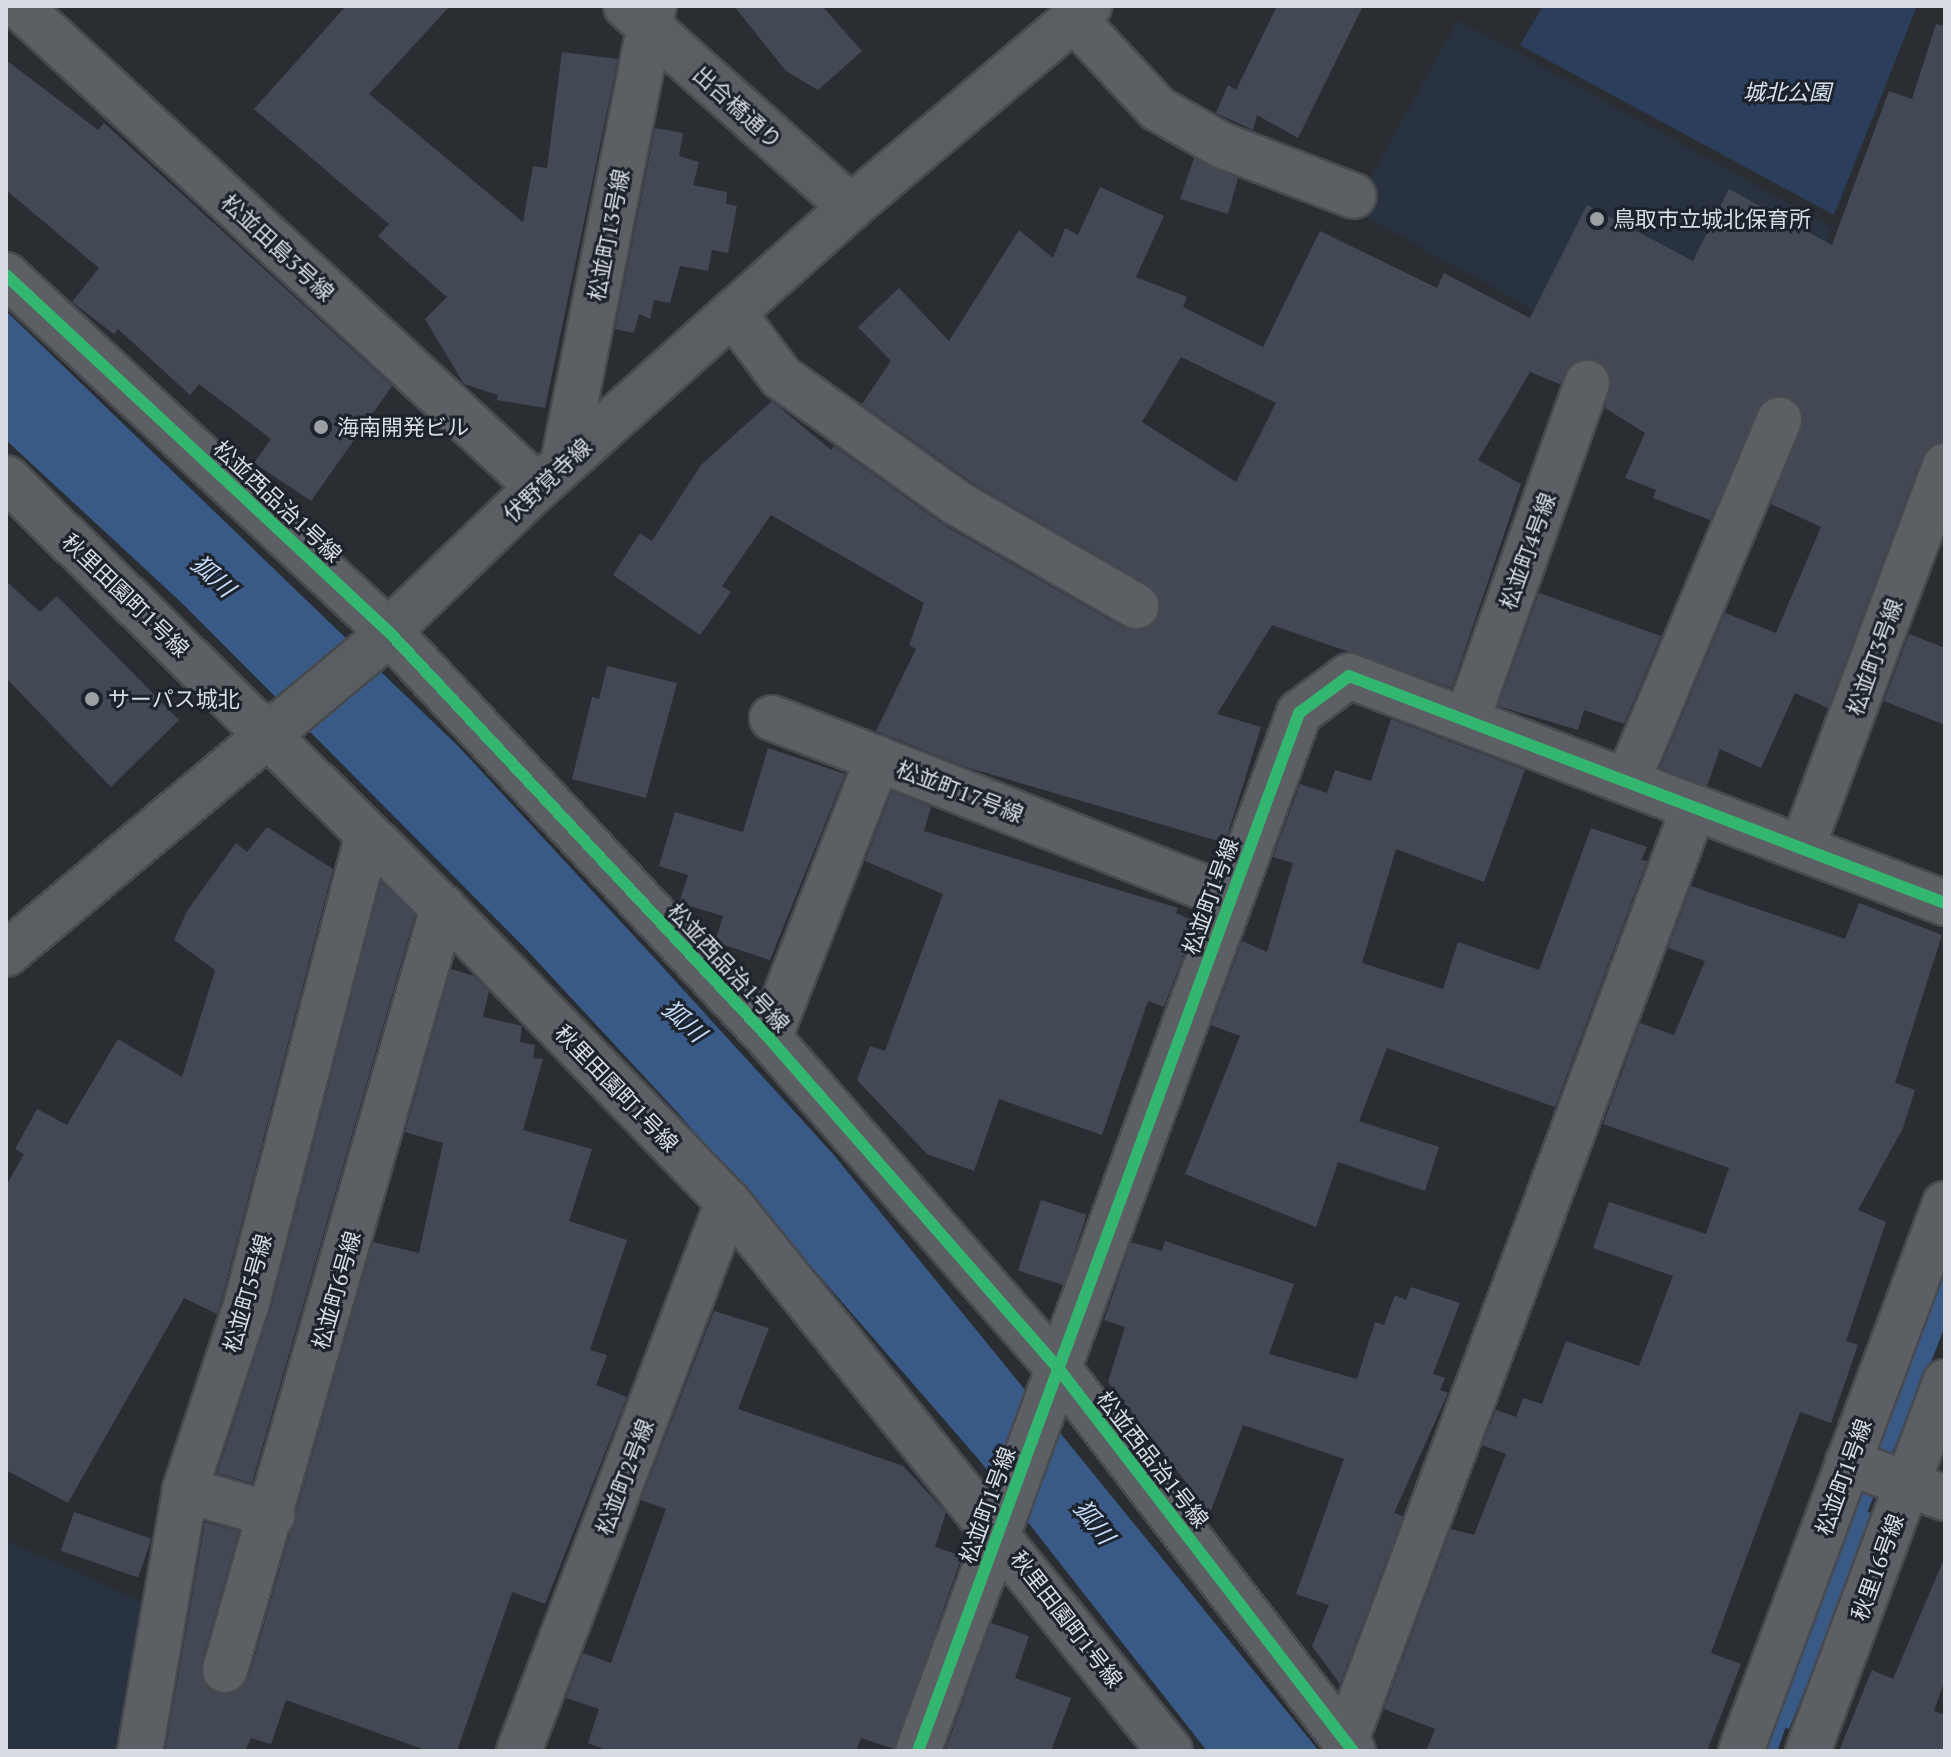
<!DOCTYPE html>
<meta charset="utf-8">
<style>
body{margin:0}
#map{position:relative;width:1951px;height:1757px;overflow:hidden;background:#2a2e33;font-family:"PT Serif","Noto Sans JP",serif}
div>[style]{position:absolute}
[style*='--x']{left:calc(var(--x)*1px);top:calc(var(--y)*1px);width:calc(var(--w)*1px);rotate:calc(var(--a)*1deg)}
.built>*{inset:0;background:#293240;transform-origin:0 0}
.green>*{inset:0;background:#2b3f5c}
.water>*{inset:0;background:#395a87}
.stream>*{height:16px;margin:-8px;padding:0 8px;transform-origin:8px;border-radius:8px;background:#395a87}
.building>*{inset:0;background:#424955;transform-origin:0 0}
.roads{filter:drop-shadow(2px 0 #474a4f) drop-shadow(-2px 0 #474a4f) drop-shadow(0 2px #474a4f) drop-shadow(0 -2px #474a4f)}
.street>*{height:44px;margin:-22px;padding:0 22px;transform-origin:22px;border-radius:22px;background:#5c5f63}
.secondary>*{height:44px;margin:-22px;padding:0 22px;transform-origin:22px;border-radius:22px;background:#595e63}
.cycleway>*{height:12px;margin:-6px;padding:0 6px;transform-origin:6px;border-radius:6px;background:#33b770}
.dots>*{width:22px;height:22px;translate:-50% -50%;box-sizing:border-box;border:4px solid #1d232c;border-radius:50%}
span{translate:-50% -50%;white-space:nowrap;text-align:center;line-height:1.15;-webkit-text-stroke:6px #1d232c;paint-order:stroke}
.park-label{font-size:22px;color:#d8e3f2;font-style:italic}
.street-label{font-size:22px;color:#d8dde3}
.poi-label{font-size:22px;color:#d8dde3}
.left{translate:0 -50%;text-align:left}
.water-label{font-size:24px;color:#c5dbf9;font-style:italic}
.frame{position:absolute;inset:0;border:8px solid #d8dde3;pointer-events:none}
</style>
<div id="map">
<div class="built">
<div style="left:1458px;top:20px;width:429px;height:217px;rotate:29deg"></div>
<div style="clip-path:polygon(6px 1540px,141px 1601px,121px 1751px,6px 1751px)"></div>
</div>
<div class="green">
<div style="clip-path:polygon(1543px 6px,1917px 6px,1834px 215px,1520px 45px)"></div>
</div>
<div class="water">
<div style="clip-path:polygon(6px 311px,458px 746px,658px 962px,833px 1154px,1319px 1751px,1207px 1751px,980px 1461px,678px 1113px,524px 947px,183px 604px,6px 440px)"></div>
<div style="clip-path:polygon(1945px 1255px,1945px 1326px,1903px 1434px,1882px 1427px)"></div>
<div style="clip-path:polygon(1853px 1506px,1873px 1514px,1868px 1532px,1789px 1729px,1768px 1721px)"></div>
</div>
<div class="stream">
<div style="--x:1852;--y:1528;--w:125;--a:-67.3"></div>
<div style="--x:1769;--y:1751;--w:46;--a:-71.2"></div>
</div>
<div class="building">
<div style="clip-path:polygon(346px 6px,450px 6px,369px 94px,523px 222px,533px 166px,547px 168px,562px 52px,618px 59px,545px 408px,497px 400px,498px 395px,464px 384px,425px 319px,447px 297px,378px 236px,389px 224px,254px 109px)"></div>
<div style="clip-path:polygon(734px 6px,822px 6px,862px 51px,818px 90px,786px 71px)"></div>
<div style="clip-path:polygon(1277px 6px,1363px 6px,1298px 138px,1257px 115px,1253px 130px,1216px 113px,1228px 85px,1236px 90px)"></div>
<div style="clip-path:polygon(evenodd,1936px 24px,1945px 26px,1945px 442px,1922px 457px,1828px 708px,1795px 693px,1761px 768px,1720px 749px,1707px 786px,1660px 768px,1725px 613px,1776px 633px,1821px 527px,1771px 504px,1804px 416px,1788px 397px,1763px 401px,1710px 520px,1653px 498px,1656px 490px,1625px 478px,1645px 433px,1605px 408px,1611px 378px,1595px 359px,1571px 364px,1560px 384px,1530px 372px,1478px 460px,1521px 484px,1452px 688px,1272px 625px,1217px 714px,1261px 727px,1225px 843px,966px 767px,876px 731px,916px 649px,909px 645px,924px 603px,771px 515px,722px 586px,731px 592px,700px 635px,613px 575px,640px 533px,652px 541px,701px 465px,772px 401px,831px 450px,834px 446px,944px 525px,1124px 628px,1148px 628px,1161px 607px,1149px 585px,971px 482px,862px 404px,891px 361px,858px 327px,899px 288px,949px 341px,1019px 230px,1053px 258px,1065px 228px,1078px 235px,1100px 187px,1164px 216px,1136px 277px,1187px 297px,1183px 307px,1263px 347px,1320px 231px,1437px 288px,1444px 273px,1530px 318px,1587px 205px,1693px 261px,1729px 189px,1832px 245px,1889px 91px,1912px 99px,1936px 24px,1181px 357px,1276px 403px,1236px 482px,1142px 422px,1181px 357px)"></div>
<div style="clip-path:polygon(6px 60px,98px 130px,104px 123px,392px 386px,311px 501px,254px 463px,271px 439px,199px 384px,190px 395px,118px 329px,114px 334px,72px 302px,99px 268px,6px 190px)"></div>
<div style="clip-path:polygon(655px 128px,683px 133px,679px 156px,699px 162px,693px 185px,727px 192px,726px 204px,737px 206px,728px 253px,712px 250px,708px 271px,680px 266px,670px 303px,654px 300px,650px 319px,639px 314px,634px 333px,615px 329px)"></div>
<div style="clip-path:polygon(1194px 158px,1238px 178px,1228px 214px,1180px 199px)"></div>
<div style="clip-path:polygon(6px 581px,40px 612px,57px 596px,179px 720px,111px 787px,6px 678px)"></div>
<div style="clip-path:polygon(1539px 593px,1661px 636px,1624px 724px,1584px 710px,1578px 730px,1498px 706px)"></div>
<div style="clip-path:polygon(1909px 634px,1945px 648px,1945px 725px,1884px 701px)"></div>
<div style="clip-path:polygon(607px 666px,677px 683px,646px 798px,572px 779px,592px 697px,599px 699px)"></div>
<div style="clip-path:polygon(1391px 719px,1525px 770px,1484px 882px,1396px 849px,1362px 963px,1443px 989px,1458px 942px,1539px 970px,1591px 828px,1647px 847px,1641px 860px,1647px 861px,1555px 1107px,1387px 1048px,1359px 1121px,1439px 1147px,1425px 1191px,1338px 1162px,1316px 1227px,1185px 1174px,1240px 1036px,1211px 1025px,1242px 941px,1267px 952px,1293px 863px,1273px 857px,1300px 784px,1327px 793px,1335px 770px,1371px 781px)"></div>
<div style="clip-path:polygon(768px 748px,845px 774px,770px 960px,715px 942px,723px 916px,679px 903px,688px 875px,659px 866px,675px 812px,743px 832px)"></div>
<div style="clip-path:polygon(892px 791px,931px 807px,924px 831px,1178px 908px,1176px 913px,1196px 922px,1164px 1007px,1148px 1001px,1102px 1135px,999px 1099px,974px 1171px,927px 1154px,857px 1080px,870px 1046px,885px 1051px,943px 894px,865px 861px)"></div>
<div style="clip-path:polygon(267px 827px,333px 869px,223px 1295px,217px 1314px,184px 1298px,68px 1503px,6px 1470px,6px 1186px,24px 1154px,15px 1149px,37px 1109px,67px 1125px,118px 1039px,182px 1077px,215px 970px,174px 940px,187px 911px,236px 843px,247px 852px)"></div>
<div style="clip-path:polygon(381px 882px,415px 915px,252px 1483px,217px 1473px,271px 1308px)"></div>
<div style="clip-path:polygon(1691px 886px,1845px 939px,1859px 903px,1942px 935px,1895px 1083px,1915px 1090px,1903px 1128px,1858px 1210px,1886px 1222px,1846px 1341px,1858px 1345px,1831px 1423px,1800px 1412px,1711px 1653px,1741px 1664px,1707px 1751px,1426px 1751px,1435px 1729px,1384px 1709px,1451px 1529px,1474px 1535px,1506px 1454px,1482px 1445px,1496px 1410px,1516px 1417px,1523px 1398px,1542px 1404px,1566px 1341px,1639px 1366px,1673px 1276px,1593px 1248px,1609px 1202px,1706px 1234px,1729px 1168px,1603px 1124px,1640px 1023px,1674px 1035px,1705px 961px,1668px 948px)"></div>
<div style="clip-path:polygon(451px 969px,474px 976px,489px 991px,483px 1017px,522px 1026px,520px 1042px,535px 1045px,533px 1058px,543px 1059px,523px 1130px,592px 1149px,569px 1221px,627px 1240px,590px 1350px,607px 1355px,596px 1385px,627px 1397px,545px 1604px,512px 1592px,457px 1751px,428px 1751px,286px 1700px,271px 1744px,251px 1738px,245px 1751px,165px 1751px,205px 1522px,239px 1531px,201px 1664px,208px 1688px,230px 1694px,249px 1677px,373px 1242px,419px 1253px,443px 1143px,405px 1132px)"></div>
<div style="left:1041px;top:1200px;width:48px;height:74px;rotate:18deg"></div>
<div style="clip-path:polygon(1165px 1241px,1294px 1284px,1269px 1354px,1357px 1379px,1375px 1322px,1384px 1325px,1395px 1295px,1406px 1300px,1411px 1287px,1460px 1303px,1433px 1374px,1445px 1378px,1440px 1390px,1448px 1393px,1394px 1513px,1403px 1516px,1340px 1684px,1312px 1646px,1329px 1605px,1296px 1594px,1344px 1459px,1243px 1425px,1210px 1513px,1108px 1382px,1125px 1327px,1104px 1320px,1131px 1242px,1162px 1251px)"></div>
<div style="clip-path:polygon(714px 1311px,769px 1328px,738px 1409px,903px 1466px,946px 1512px,935px 1547px,962px 1556px,894px 1749px,861px 1738px,856px 1751px,609px 1751px,588px 1743px,599px 1709px,566px 1698px,583px 1653px,611px 1663px,666px 1509px,641px 1500px)"></div>
<div style="left:74px;top:1512px;width:82px;height:41px;rotate:19deg"></div>
<div style="clip-path:polygon(1945px 1557px,1945px 1679px,1934px 1711px,1945px 1715px,1945px 1751px,1839px 1751px,1872px 1670px,1893px 1679px)"></div>
<div style="clip-path:polygon(991px 1623px,1029px 1636px,1015px 1678px,1071px 1698px,1051px 1751px,945px 1751px)"></div>
</div>
<div class="roads">
<div class="street">
<div style="--x:19;--y:6;--w:708;--a:42.82"></div>
<div style="--x:1074;--y:19;--w:123;--a:47"></div>
<div style="--x:1158;--y:109;--w:73;--a:29.7"></div>
<div style="--x:1221;--y:145;--w:142;--a:21"></div>
<div style="--x:6;--y:275;--w:524;--a:42.99"></div>
<div style="--x:389;--y:632;--w:556;--a:46.89"></div>
<div style="--x:769;--y:1038;--w:439;--a:48.8"></div>
<div style="--x:1058;--y:1368;--w:483;--a:52.4"></div>
<div style="--x:733;--y:313;--w:80;--a:53.1"></div>
<div style="--x:781;--y:377;--w:216;--a:35.6"></div>
<div style="--x:957;--y:503;--w:207;--a:29.9"></div>
<div style="--x:563;--y:464;--w:467;--a:-78.8"></div>
<div style="--x:6;--y:478;--w:613;--a:44.54"></div>
<div style="--x:443;--y:908;--w:409;--a:45.9"></div>
<div style="--x:728;--y:1202;--w:705;--a:51.16"></div>
<div style="--x:772;--y:718;--w:114;--a:21.1"></div>
<div style="--x:1467;--y:720;--w:358;--a:-70.4"></div>
<div style="--x:1627;--y:782;--w:393;--a:-67.2"></div>
<div style="--x:1802;--y:848;--w:408;--a:-69.5"></div>
<div style="--x:769;--y:1038;--w:300;--a:-68.7"></div>
<div style="--x:878;--y:759;--w:379;--a:21.5"></div>
<div style="--x:1848;--y:1462;--w:103;--a:20.4"></div>
<div style="--x:185;--y:1490;--w:91;--a:16"></div>
<div style="--x:225;--y:1670;--w:793;--a:-74.03"></div>
<div style="--x:1345;--y:1742;--w:998;--a:-69.53"></div>
<div style="--x:140;--y:1751;--w:265;--a:-80.2"></div>
<div style="--x:185;--y:1490;--w:198;--a:-71.7"></div>
<div style="--x:247;--y:1302;--w:479;--a:-75.5"></div>
<div style="--x:519;--y:1751;--w:587;--a:-69.16"></div>
<div style="--x:918;--y:1751;--w:1106;--a:-69.84"></div>
<div style="--x:1299;--y:713;--w:62;--a:-36.5"></div>
<div style="--x:1349;--y:676;--w:638;--a:20.85"></div>
<div style="--x:1741;--y:1751;--w:584;--a:-69.55"></div>
<div style="--x:1808;--y:1751;--w:394;--a:-69.6"></div>
</div>
<div class="secondary">
<div style="--x:626;--y:6;--w:302;--a:41.8"></div>
<div style="--x:6;--y:954;--w:473;--a:-39.9"></div>
<div style="--x:369;--y:650;--w:235;--a:-44"></div>
<div style="--x:538;--y:487;--w:420;--a:-41.8"></div>
<div style="--x:851;--y:207;--w:312;--a:-40.2"></div>
</div>
</div>
<div class="cycleway">
<div style="--x:6;--y:275;--w:524;--a:42.99"></div>
<div style="--x:389;--y:632;--w:556;--a:46.89"></div>
<div style="--x:769;--y:1038;--w:439;--a:48.8"></div>
<div style="--x:1058;--y:1368;--w:483;--a:52.4"></div>
<div style="--x:918;--y:1751;--w:1106;--a:-69.84"></div>
<div style="--x:1299;--y:713;--w:62;--a:-36.5"></div>
<div style="--x:1349;--y:676;--w:638;--a:20.85"></div>
</div>
<div class="dots">
<div style="left:1597px;top:219px;background:#9ba0a5"></div>
<div style="left:321px;top:427px;background:#9ba0a5"></div>
<div style="left:92px;top:699px;background:#9ba0a5"></div>
</div>
<div class="park-label">
<span style="left:1787px;top:92px">城北公園</span>
</div>
<div class="street-label">
<span style="left:738px;top:107px;rotate:42deg">出合橋通り</span>
<span style="left:608px;top:235px;rotate:-79deg">松並町13号線</span>
<span style="left:278px;top:247px;rotate:43deg">松並田島3号線</span>
<span style="left:547px;top:480px;rotate:-43deg">伏野覚寺線</span>
<span style="left:278px;top:501px;rotate:43deg">松並西品治1号線</span>
<span style="left:1527px;top:551px;rotate:-70deg">松並町4号線</span>
<span style="left:126px;top:595px;rotate:44deg">秋里田園町1号線</span>
<span style="left:1874px;top:657px;rotate:-70deg">松並町3号線</span>
<span style="left:960px;top:791px;rotate:21deg">松並町17号線</span>
<span style="left:1210px;top:896px;rotate:-70deg">松並町1号線</span>
<span style="left:729px;top:967px;rotate:47deg">松並西品治1号線</span>
<span style="left:617px;top:1088px;rotate:46deg">秋里田園町1号線</span>
<span style="left:336px;top:1290px;rotate:-74deg">松並町6号線</span>
<span style="left:247px;top:1293px;rotate:-74deg">松並町5号線</span>
<span style="left:1153px;top:1459px;rotate:52deg">松並西品治1号線</span>
<span style="left:624px;top:1477px;rotate:-69deg">松並町2号線</span>
<span style="left:1843px;top:1477px;rotate:-70deg">松並町1号線</span>
<span style="left:987px;top:1505px;rotate:-70deg">松並町1号線</span>
<span style="left:1877px;top:1567px;rotate:-70deg">秋里16号線</span>
<span style="left:1067px;top:1619px;rotate:52deg">秋里田園町1号線</span>
</div>
<div class="poi-label">
<span class="left" style="left:1613px;top:219px">鳥取市立城北保育所</span>
<span class="left" style="left:337px;top:427px">海南開発ビル</span>
<span class="left" style="left:108px;top:699px">サーパス城北</span>
</div>
<div class="water-label">
<span style="left:213px;top:576px;rotate:43deg">狐川</span>
<span style="left:684px;top:1021px;rotate:43deg">狐川</span>
<span style="left:1094px;top:1522px;rotate:52deg">狐川</span>
</div>
<div class="frame"></div>
</div>
